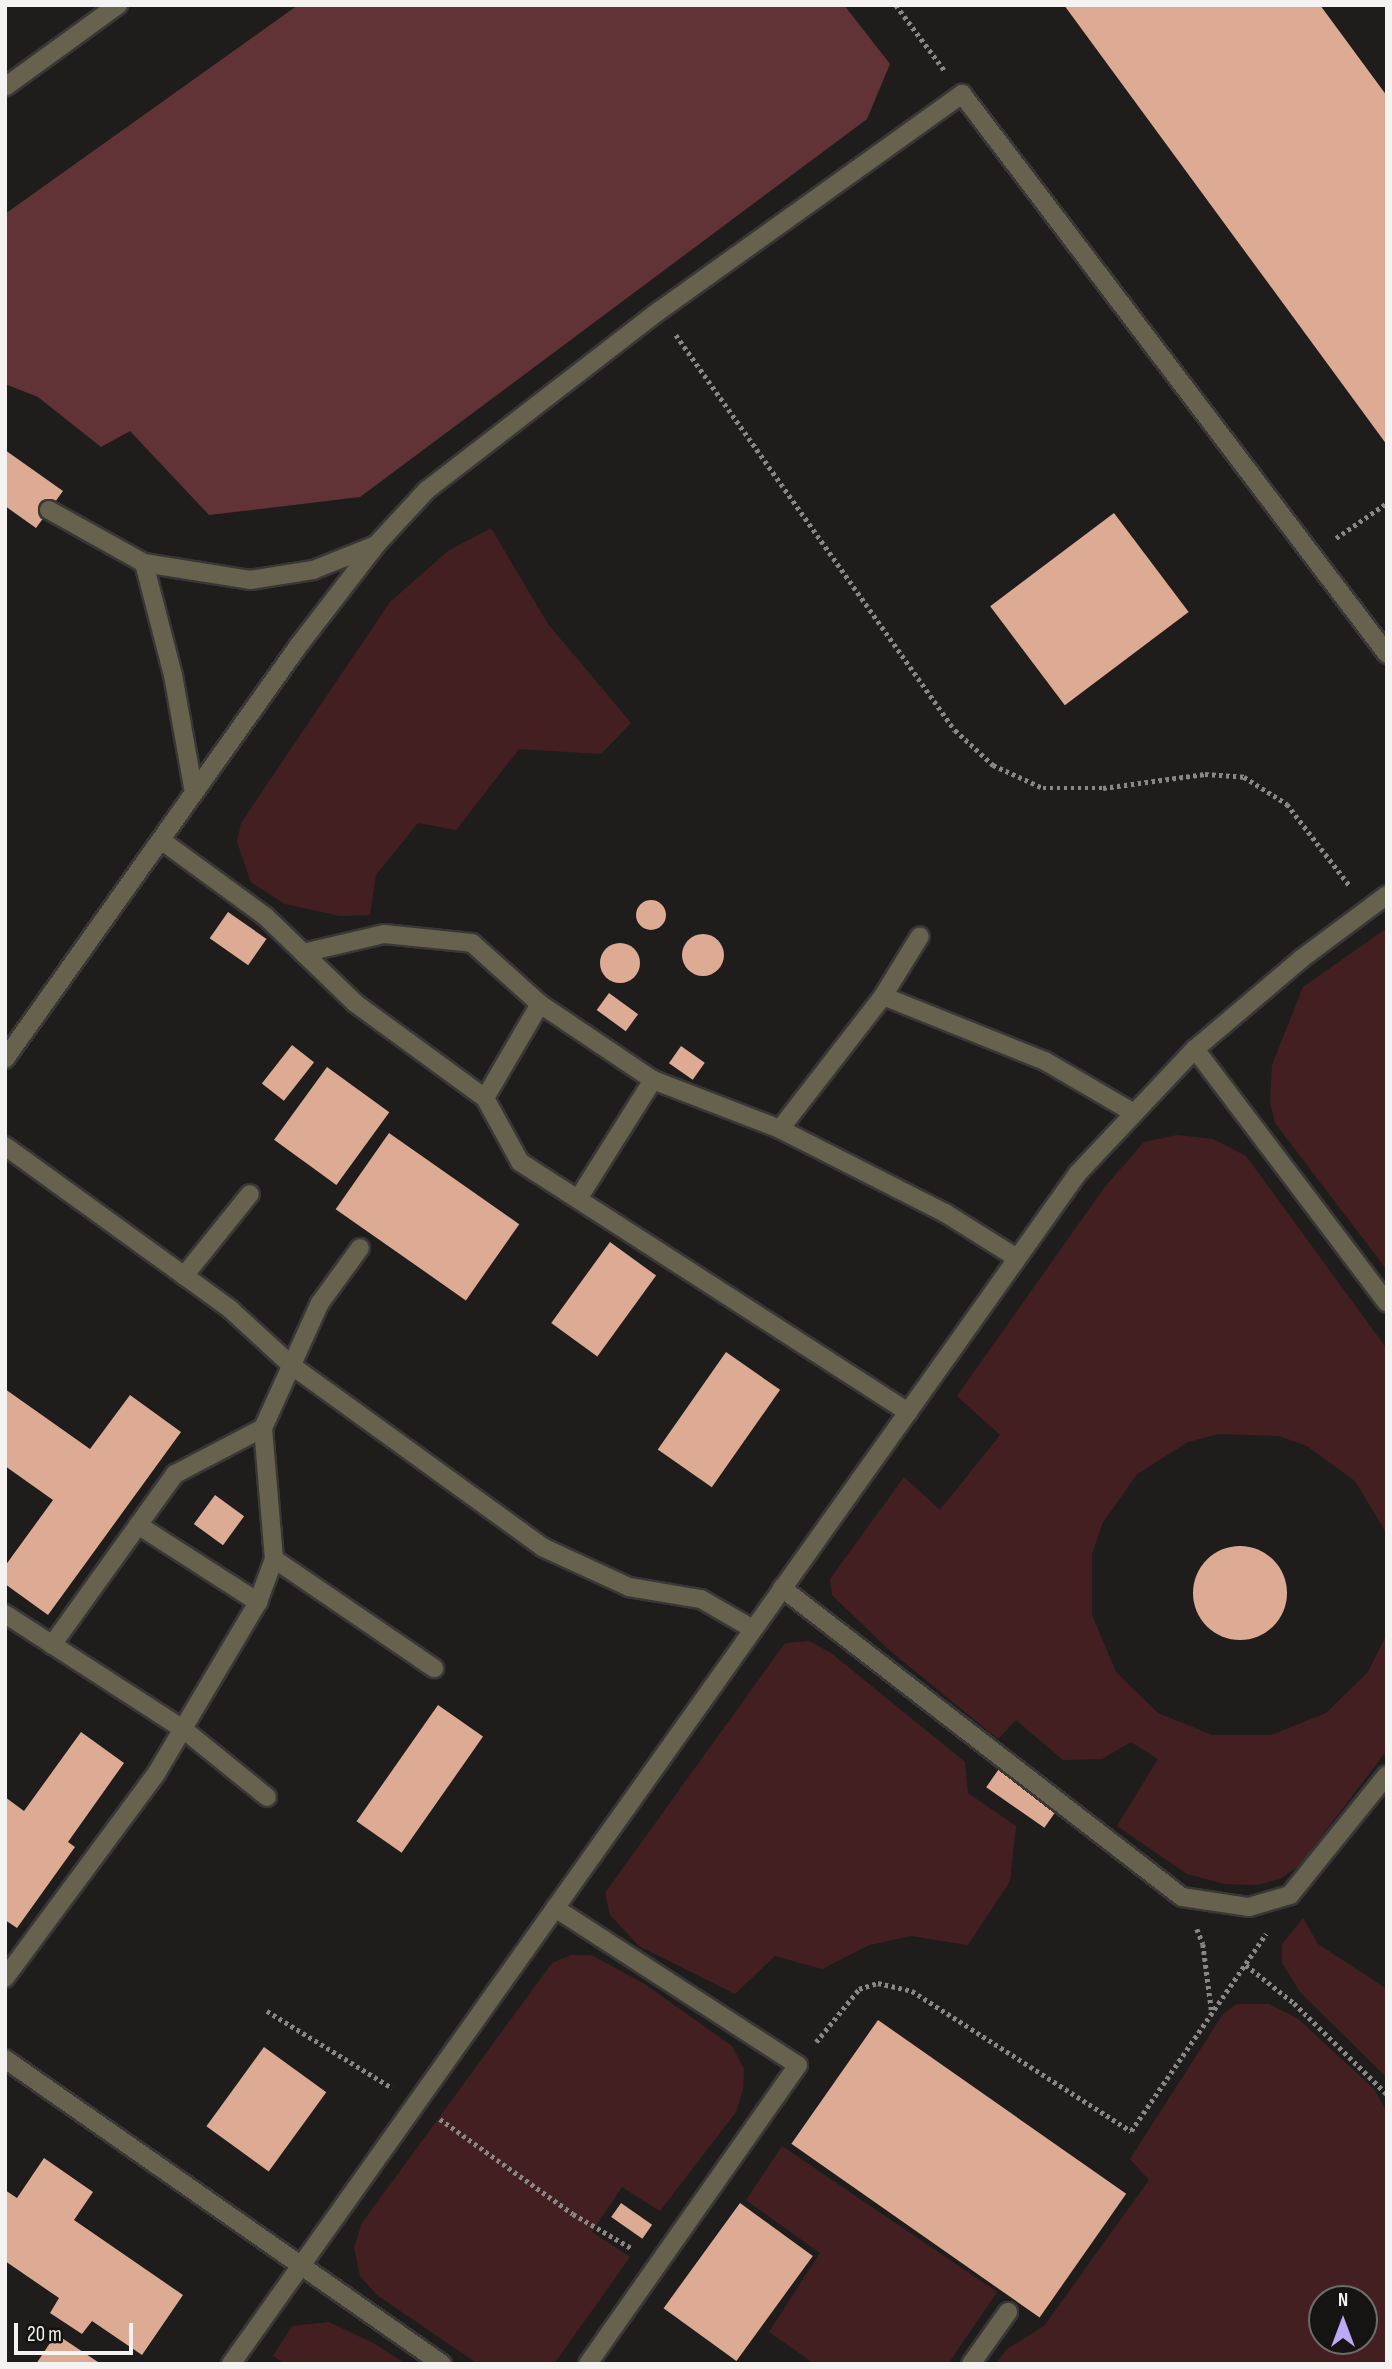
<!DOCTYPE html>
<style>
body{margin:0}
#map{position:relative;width:1392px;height:2369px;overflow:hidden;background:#1f1d1c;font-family:"Sofia Sans Condensed",sans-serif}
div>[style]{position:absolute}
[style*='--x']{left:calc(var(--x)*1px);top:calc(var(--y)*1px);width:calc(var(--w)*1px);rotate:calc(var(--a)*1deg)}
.green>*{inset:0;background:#441f22}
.forest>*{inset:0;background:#623336}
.building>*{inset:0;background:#ddaa94;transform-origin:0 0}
.round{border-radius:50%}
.path>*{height:4.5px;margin-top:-2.25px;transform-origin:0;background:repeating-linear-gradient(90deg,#898786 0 3.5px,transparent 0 7px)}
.roads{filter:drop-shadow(2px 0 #393736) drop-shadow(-2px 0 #393736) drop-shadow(0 2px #393736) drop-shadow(0 -2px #393736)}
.lane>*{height:18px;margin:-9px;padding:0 9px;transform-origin:9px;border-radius:9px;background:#66624e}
span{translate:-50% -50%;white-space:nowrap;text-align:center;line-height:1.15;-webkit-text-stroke:7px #161412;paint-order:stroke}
.frame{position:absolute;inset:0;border:7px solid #f4f3f2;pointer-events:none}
.north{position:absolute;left:1308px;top:2285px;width:70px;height:70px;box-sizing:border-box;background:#161412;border:2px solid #6f6d6c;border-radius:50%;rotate:0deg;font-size:19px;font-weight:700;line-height:28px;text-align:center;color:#f4f3f2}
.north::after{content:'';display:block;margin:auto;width:24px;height:32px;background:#bca9f5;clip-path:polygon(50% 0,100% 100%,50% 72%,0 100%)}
.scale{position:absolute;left:14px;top:2323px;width:119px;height:32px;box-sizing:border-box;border:4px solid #f4f3f2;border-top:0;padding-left:9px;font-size:21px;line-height:24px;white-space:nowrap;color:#f4f3f2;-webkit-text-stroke:5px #161412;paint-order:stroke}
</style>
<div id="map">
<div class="green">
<div style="clip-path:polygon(491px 528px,548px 624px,631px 723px,601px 754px,519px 749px,456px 830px,418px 823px,376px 875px,370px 915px,340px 916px,285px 904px,251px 882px,237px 842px,241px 823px,390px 602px,448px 551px)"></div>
<div style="clip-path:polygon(1387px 928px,1387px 1270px,1275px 1123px,1270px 1102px,1272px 1065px,1303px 987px)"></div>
<div style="clip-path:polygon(1177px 1135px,1213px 1139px,1246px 1156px,1387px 1349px,1387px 1534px,1355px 1481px,1307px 1446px,1279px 1436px,1218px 1434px,1188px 1442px,1137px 1474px,1102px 1524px,1092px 1554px,1092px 1615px,1116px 1672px,1158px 1713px,1212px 1735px,1271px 1735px,1326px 1713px,1368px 1672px,1387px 1634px,1387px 1750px,1300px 1865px,1280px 1879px,1257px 1885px,1225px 1884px,1187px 1874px,1117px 1826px,1158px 1759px,1131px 1742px,1102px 1759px,1063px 1760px,1016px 1720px,998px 1739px,888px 1649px,832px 1595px,830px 1579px,904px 1477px,940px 1510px,1000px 1435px,957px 1396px,1104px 1188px,1144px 1142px)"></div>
<div style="clip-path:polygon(809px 1641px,831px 1653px,965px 1762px,968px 1793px,1016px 1826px,1010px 1881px,968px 1945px,911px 1936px,869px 1945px,822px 1969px,775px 1956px,735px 1994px,639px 1946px,610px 1915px,605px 1893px,785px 1643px)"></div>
<div style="clip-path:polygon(1303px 1918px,1318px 1944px,1387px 1989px,1387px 2078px,1300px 1992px,1282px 1963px,1282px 1944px)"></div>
<div style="clip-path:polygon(571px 1955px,591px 1955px,643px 1983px,732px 2046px,744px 2069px,743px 2090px,736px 2112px,660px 2211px,622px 2187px,592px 2232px,630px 2257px,554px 2364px,478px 2364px,377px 2295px,360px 2276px,354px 2247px,362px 2223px,552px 1963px)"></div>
<div style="clip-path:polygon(evenodd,1237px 2004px,1269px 2004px,1297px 2018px,1374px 2089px,1387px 2112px,1387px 2364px,995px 2364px,1007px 2349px,1044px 2326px,1149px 2180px,1130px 2159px,1223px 2014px,1237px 2004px,1364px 2299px,1364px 2341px,1322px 2341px,1322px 2299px,1364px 2299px)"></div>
<div style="clip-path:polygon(782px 2146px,997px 2292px,948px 2364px,815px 2364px,769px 2332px,820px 2253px,746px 2200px)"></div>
<div style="clip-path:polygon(329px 2322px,375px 2344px,406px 2364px,285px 2364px,273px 2356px,292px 2326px)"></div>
</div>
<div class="forest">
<div style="clip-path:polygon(298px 5px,844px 5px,890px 64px,867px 119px,360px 497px,209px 515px,130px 431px,101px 447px,38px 397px,5px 384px,5px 214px)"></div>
</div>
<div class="building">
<div style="clip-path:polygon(1064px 5px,1320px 5px,1387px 96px,1387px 445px)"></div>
<div style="clip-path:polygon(5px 450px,63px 491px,36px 528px,5px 506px)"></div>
<div style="left:1114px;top:513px;width:124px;height:155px;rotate:53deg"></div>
<div class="round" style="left:636px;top:900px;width:30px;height:30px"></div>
<div style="left:228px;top:912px;width:47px;height:32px;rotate:35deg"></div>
<div class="round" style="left:682px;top:934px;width:42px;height:42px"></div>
<div class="round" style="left:600px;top:943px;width:40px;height:40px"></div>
<div style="left:609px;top:993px;width:36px;height:21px;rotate:36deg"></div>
<div style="left:292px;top:1045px;width:28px;height:49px;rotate:38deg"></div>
<div style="left:681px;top:1046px;width:29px;height:21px;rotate:35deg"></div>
<div style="left:327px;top:1067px;width:77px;height:90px;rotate:36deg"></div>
<div style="left:389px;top:1133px;width:159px;height:93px;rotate:35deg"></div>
<div style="left:610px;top:1242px;width:57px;height:100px;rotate:36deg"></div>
<div style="left:726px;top:1352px;width:66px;height:119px;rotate:35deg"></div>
<div style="clip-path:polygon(5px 1389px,90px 1449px,130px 1395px,181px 1432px,48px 1615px,5px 1584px,5px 1566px,53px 1500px,5px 1466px)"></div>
<div style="left:215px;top:1495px;width:36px;height:36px;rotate:36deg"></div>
<div class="round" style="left:1193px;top:1546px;width:94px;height:94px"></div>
<div style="left:438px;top:1705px;width:55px;height:142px;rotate:35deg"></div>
<div style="clip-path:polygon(81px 1732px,124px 1763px,68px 1842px,75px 1847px,17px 1928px,5px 1920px,5px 1797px,24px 1811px)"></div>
<div style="left:1008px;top:1756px;width:71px;height:38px;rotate:35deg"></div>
<div style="left:878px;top:2020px;width:303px;height:151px;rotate:35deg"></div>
<div style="left:264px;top:2047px;width:77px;height:98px;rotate:36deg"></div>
<div style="clip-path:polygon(44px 2158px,93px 2192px,74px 2220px,183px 2295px,142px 2355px,92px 2321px,82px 2334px,50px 2313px,59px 2298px,5px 2261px,5px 2190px,17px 2198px)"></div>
<div style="left:621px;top:2203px;width:38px;height:17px;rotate:35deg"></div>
<div style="left:740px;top:2203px;width:90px;height:130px;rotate:36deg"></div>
<div style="clip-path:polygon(56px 2334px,101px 2364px,36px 2364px)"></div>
</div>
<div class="path">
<div style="--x:896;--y:5;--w:82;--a:53.4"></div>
<div style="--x:676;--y:335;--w:484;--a:54.8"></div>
<div style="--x:955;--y:730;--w:52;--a:42.6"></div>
<div style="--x:993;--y:765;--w:55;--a:24.7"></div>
<div style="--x:1043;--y:788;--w:60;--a:0"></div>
<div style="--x:1103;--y:788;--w:103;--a:-7.8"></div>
<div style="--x:1205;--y:774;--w:39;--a:4"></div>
<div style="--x:1244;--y:777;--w:51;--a:32.1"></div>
<div style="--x:1287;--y:804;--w:103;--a:52.5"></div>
<div style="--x:1336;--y:538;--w:62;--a:-34.5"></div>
<div style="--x:1197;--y:1929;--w:16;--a:68"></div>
<div style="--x:1203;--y:1944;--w:70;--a:82.6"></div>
<div style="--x:1246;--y:1965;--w:61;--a:38.4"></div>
<div style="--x:1294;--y:2003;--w:130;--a:44.4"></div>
<div style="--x:267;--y:2011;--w:147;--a:31.6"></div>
<div style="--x:816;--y:2042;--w:68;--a:-50.9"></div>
<div style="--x:859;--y:1989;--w:20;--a:-18"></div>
<div style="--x:878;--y:1983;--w:35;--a:13"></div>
<div style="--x:912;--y:1991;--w:260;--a:32.6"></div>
<div style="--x:1131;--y:2131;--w:239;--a:-55.6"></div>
<div style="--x:440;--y:2119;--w:163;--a:35.5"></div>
<div style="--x:573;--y:2214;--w:69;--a:30.3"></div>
</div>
<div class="roads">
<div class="lane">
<div style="--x:5;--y:87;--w:140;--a:-36"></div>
<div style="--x:49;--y:510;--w:109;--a:29.2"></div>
<div style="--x:144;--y:563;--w:107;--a:9.1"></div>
<div style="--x:250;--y:580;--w:64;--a:-9"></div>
<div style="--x:313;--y:570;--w:68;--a:-21.6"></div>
<div style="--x:144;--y:563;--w:116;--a:75.5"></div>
<div style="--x:173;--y:675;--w:120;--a:79.9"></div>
<div style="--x:161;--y:840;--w:129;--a:36.2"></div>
<div style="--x:265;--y:916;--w:125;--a:44"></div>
<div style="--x:355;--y:1003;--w:161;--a:36.2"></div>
<div style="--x:485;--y:1098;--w:73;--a:61.3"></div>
<div style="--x:520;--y:1162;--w:462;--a:32.8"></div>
<div style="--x:303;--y:953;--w:83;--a:-13.2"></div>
<div style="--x:384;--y:934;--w:88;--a:5.8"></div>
<div style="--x:472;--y:943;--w:91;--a:41.9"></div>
<div style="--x:540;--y:1004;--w:136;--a:33.9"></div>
<div style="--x:653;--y:1080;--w:136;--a:21.1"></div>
<div style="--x:780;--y:1129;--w:185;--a:27"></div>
<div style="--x:945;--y:1213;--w:85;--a:32"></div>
<div style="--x:883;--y:996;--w:175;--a:21.9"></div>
<div style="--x:1045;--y:1061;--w:103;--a:30.3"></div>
<div style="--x:1195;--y:1049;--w:318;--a:52.9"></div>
<div style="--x:5;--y:1059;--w:508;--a:-54.62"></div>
<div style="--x:299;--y:645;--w:126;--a:-52.4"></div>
<div style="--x:376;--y:545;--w:75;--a:-47.2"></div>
<div style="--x:427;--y:490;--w:293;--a:-37.7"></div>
<div style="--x:659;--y:311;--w:373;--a:-35.6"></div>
<div style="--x:962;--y:94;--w:703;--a:52.8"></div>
<div style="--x:485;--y:1098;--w:109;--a:-59.7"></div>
<div style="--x:780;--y:1129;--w:168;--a:-52.2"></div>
<div style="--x:883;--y:996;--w:70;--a:-58.3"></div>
<div style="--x:5;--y:1146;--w:278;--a:35.9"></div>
<div style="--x:230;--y:1309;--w:83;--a:42.6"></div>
<div style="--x:291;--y:1365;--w:310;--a:35.9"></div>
<div style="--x:542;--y:1547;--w:96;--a:24.7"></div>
<div style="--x:629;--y:1587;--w:73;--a:9.5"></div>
<div style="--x:701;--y:1599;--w:60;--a:30"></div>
<div style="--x:578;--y:1199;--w:141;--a:-57.8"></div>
<div style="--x:184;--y:1276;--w:105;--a:-51.2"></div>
<div style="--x:138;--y:1525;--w:143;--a:32.7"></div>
<div style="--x:274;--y:1559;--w:194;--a:34.3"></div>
<div style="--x:782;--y:1588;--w:505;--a:37.69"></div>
<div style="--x:1182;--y:1897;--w:68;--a:8.5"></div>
<div style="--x:1249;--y:1907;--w:43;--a:-16.3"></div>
<div style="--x:1290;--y:1895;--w:154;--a:-51.1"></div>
<div style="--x:5;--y:1614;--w:212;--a:32.9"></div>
<div style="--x:183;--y:1729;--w:108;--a:39"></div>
<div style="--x:52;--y:1645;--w:211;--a:-54.3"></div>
<div style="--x:175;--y:1474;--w:99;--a:-27.6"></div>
<div style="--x:555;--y:1908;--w:289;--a:32.9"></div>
<div style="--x:798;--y:2065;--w:365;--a:125.1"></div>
<div style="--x:5;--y:1978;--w:254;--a:-53.5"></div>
<div style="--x:156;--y:1774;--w:200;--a:-59.3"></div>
<div style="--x:258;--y:1602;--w:46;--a:-69.6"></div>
<div style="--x:274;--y:1559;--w:131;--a:-94.8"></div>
<div style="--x:263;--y:1428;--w:137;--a:-65.5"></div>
<div style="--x:320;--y:1303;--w:68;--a:-54"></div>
<div style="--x:5;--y:2059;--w:533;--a:34.91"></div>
<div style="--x:231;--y:2364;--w:1461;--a:-54.58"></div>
<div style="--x:1078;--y:1173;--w:170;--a:-46.7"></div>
<div style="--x:1195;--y:1049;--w:139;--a:-40.3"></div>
<div style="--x:1301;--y:959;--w:107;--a:-36.7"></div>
<div style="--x:971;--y:2364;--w:64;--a:-54.6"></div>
</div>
</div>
<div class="frame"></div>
<div class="north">N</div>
<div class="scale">20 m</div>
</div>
